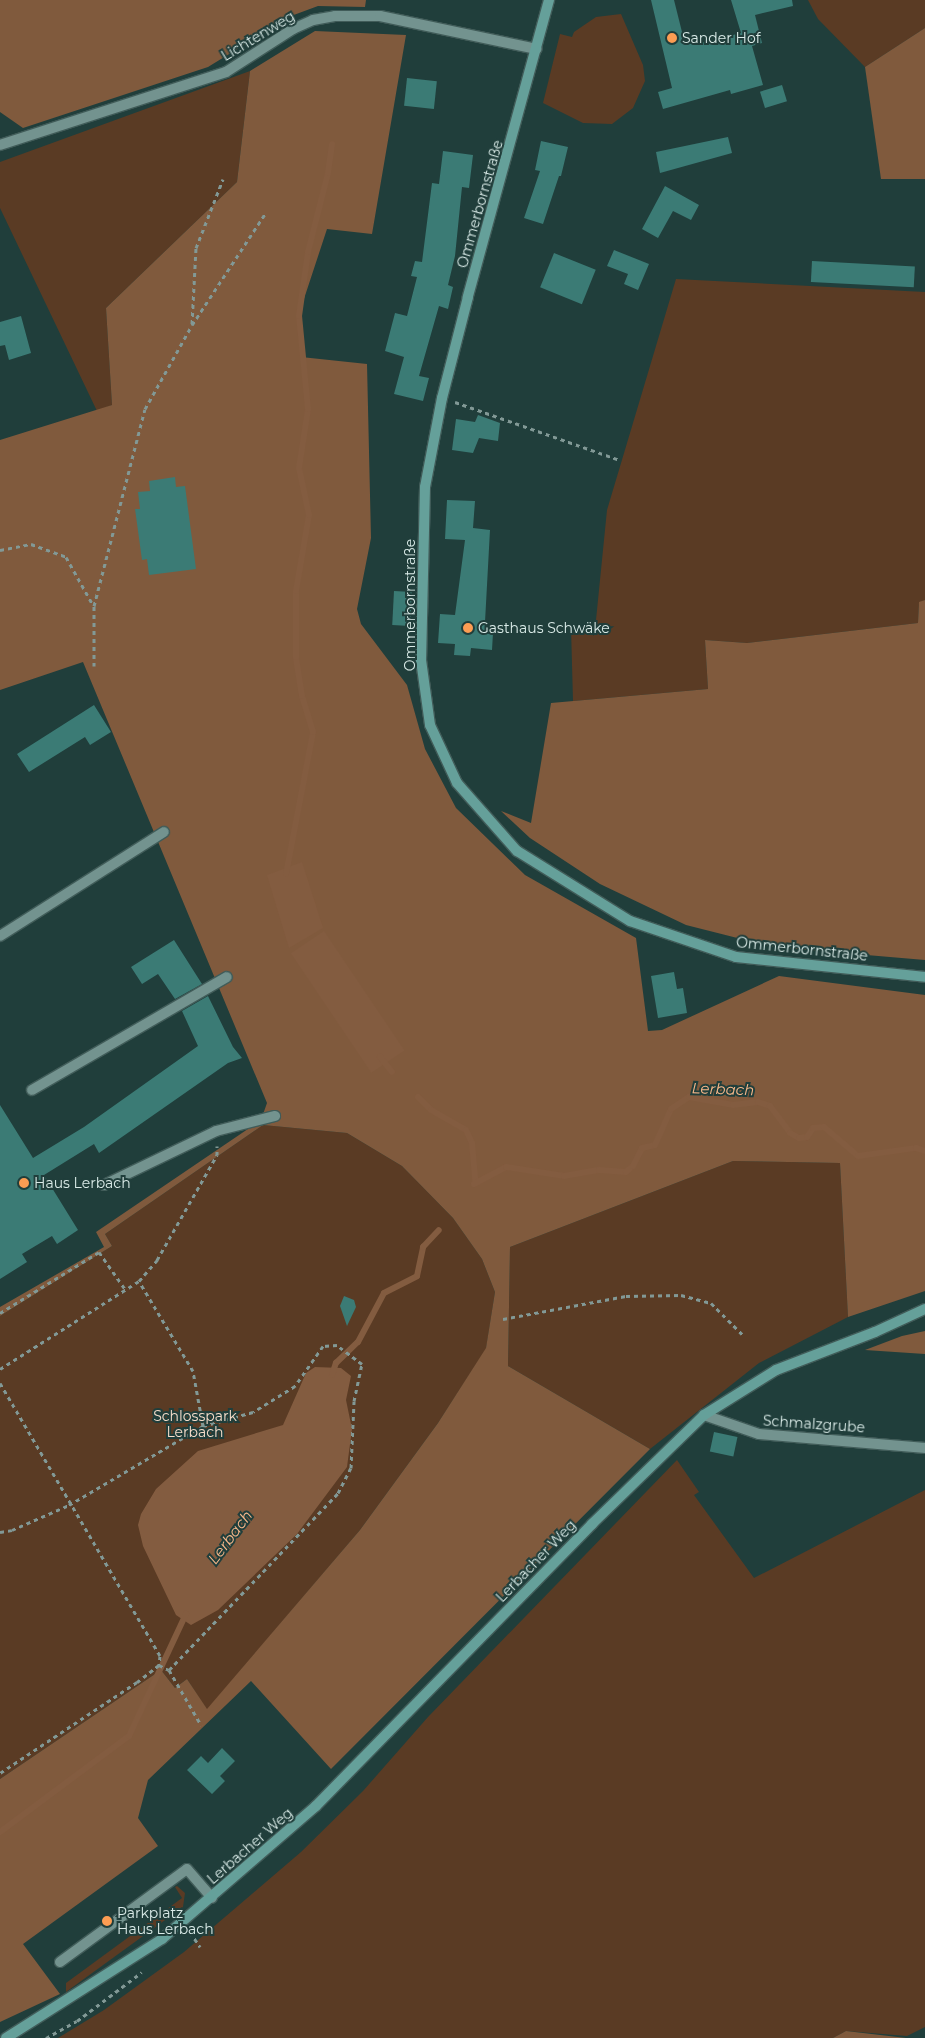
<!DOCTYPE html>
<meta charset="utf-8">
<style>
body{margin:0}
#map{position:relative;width:925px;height:2038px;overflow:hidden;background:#203e3b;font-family:Montserrat,sans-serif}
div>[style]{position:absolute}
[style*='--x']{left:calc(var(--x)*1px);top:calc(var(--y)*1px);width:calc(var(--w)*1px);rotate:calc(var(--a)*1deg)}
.green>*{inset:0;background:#5a3b24}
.forest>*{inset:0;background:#805a3d}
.water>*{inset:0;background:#835c40;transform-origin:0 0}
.stream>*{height:6px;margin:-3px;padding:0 3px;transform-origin:3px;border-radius:3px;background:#835c40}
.building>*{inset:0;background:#3b7b75;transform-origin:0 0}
.path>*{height:3px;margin-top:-1.5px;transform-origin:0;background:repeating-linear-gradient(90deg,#829996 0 4px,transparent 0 8px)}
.roads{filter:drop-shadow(1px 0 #415c59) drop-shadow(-1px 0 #415c59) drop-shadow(0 1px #415c59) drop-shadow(0 -1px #415c59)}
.lane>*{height:10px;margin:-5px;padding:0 5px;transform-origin:5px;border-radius:5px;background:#73938f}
.street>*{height:10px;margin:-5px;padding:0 5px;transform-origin:5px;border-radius:5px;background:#73938f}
.secondary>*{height:10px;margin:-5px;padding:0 5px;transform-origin:5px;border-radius:5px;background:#65a09a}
.dots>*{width:14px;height:14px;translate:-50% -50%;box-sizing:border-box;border:2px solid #203e3b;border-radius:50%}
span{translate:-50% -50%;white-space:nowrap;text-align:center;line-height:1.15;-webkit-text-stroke:4px #203e3b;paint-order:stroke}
.street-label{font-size:14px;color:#daebe8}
.poi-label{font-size:14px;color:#daebe8}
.left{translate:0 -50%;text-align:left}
.park-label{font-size:14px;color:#f7ddca}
.water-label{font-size:15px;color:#f9b98b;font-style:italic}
</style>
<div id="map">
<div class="green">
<div style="clip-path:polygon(808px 0,925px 0,925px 28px,865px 67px,818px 19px)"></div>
<div style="clip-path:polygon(621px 14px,643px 65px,645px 81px,633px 108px,612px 124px,583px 123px,543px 103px,560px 34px,572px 37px,574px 32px,596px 17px)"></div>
<div style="clip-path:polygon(250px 71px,237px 182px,106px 308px,112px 405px,97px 411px,0 208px,0 162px)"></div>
<div style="clip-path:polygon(676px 279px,925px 292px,925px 600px,919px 603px,918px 623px,747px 643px,705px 640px,708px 689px,573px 701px,571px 628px,595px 630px,607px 510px)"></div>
<div style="clip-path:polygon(263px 1125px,347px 1133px,402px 1166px,453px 1218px,482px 1259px,495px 1292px,486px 1349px,438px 1423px,360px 1530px,207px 1710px,187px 1679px,175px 1688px,161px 1670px,0 1779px,0 1316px,112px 1246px,105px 1234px)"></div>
<div style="clip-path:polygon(733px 1161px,840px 1163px,848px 1317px,759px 1363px,650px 1449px,508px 1366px,510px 1247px)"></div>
<div style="clip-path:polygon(677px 1460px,699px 1492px,694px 1495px,754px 1578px,925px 1490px,925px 2027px,907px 2036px,846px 2031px,833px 2038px,58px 2038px,104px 2010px,184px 1952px,301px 1852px,363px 1791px,428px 1717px)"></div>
<div style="clip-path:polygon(177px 1886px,185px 1893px,183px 1907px,66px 1992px,66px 1983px,182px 1898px,175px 1887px)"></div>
</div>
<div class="forest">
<div style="clip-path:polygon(0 0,366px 0,365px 7px,318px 6px,291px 16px,208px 67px,23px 128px,0 112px)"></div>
<div style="clip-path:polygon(925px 28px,925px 179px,881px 179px,865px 67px)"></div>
<div style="clip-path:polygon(315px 31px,406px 35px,372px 234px,327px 229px,300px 311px,301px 357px,367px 364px,371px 538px,357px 609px,361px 624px,407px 685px,425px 749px,456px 808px,525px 875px,636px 938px,648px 1031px,662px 1030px,779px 976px,925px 995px,925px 1291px,848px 1317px,840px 1163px,733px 1161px,510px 1247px,508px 1366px,650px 1449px,331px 1769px,251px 1681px,148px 1780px,138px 1818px,158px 1846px,23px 1944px,60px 1994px,0 2022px,0 1779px,161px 1670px,175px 1688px,187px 1679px,207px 1709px,360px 1530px,438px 1423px,486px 1348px,495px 1292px,482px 1259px,453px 1218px,402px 1166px,347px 1133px,263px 1125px,105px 1234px,112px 1246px,0 1316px,0 1307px,104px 1247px,96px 1232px,261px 1120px,267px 1103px,83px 662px,0 690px,0 440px,112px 405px,106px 308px,237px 182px,250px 71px)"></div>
<div style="clip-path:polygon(925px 600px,925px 960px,773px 947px,686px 925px,600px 884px,530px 838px,501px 811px,531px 823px,551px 703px,708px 689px,705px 640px,747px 643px,918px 623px,919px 602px)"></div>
<div style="clip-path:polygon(925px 1331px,925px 1354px,865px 1350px,902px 1336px)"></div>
<div style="clip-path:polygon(846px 2031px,906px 2038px,833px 2038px)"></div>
</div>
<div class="water">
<div style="clip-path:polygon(302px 862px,323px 928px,289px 948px,267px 875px)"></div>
<div style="left:324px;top:931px;width:144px;height:40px;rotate:56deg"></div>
<div style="clip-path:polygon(315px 1367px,341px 1368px,351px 1376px,346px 1400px,352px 1429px,347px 1467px,297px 1534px,218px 1610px,191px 1625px,176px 1615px,143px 1546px,138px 1525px,141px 1514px,156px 1489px,198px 1451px,283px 1425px,306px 1373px)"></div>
</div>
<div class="stream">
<div style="--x:286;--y:874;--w:145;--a:-79.2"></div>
<div style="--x:313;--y:732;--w:38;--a:-107"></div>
<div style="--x:302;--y:696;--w:39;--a:-99"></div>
<div style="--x:296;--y:657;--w:66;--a:-90"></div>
<div style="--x:296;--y:591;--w:77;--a:-80.3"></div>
<div style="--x:309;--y:515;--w:48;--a:-102"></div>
<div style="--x:299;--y:468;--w:60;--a:-81.3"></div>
<div style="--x:308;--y:409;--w:93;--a:-95.5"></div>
<div style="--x:299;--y:316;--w:65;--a:-82"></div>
<div style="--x:308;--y:252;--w:81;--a:-75.8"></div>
<div style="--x:328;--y:173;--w:29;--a:-82"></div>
<div style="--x:380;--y:1057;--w:19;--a:51"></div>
<div style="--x:418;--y:1097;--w:18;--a:45"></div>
<div style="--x:431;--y:1110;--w:40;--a:29.7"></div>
<div style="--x:466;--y:1130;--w:14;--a:65"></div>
<div style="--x:472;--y:1143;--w:38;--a:85"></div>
<div style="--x:474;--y:1184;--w:36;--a:-28"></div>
<div style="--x:506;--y:1167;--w:59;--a:8.8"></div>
<div style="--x:564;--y:1176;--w:36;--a:-10"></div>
<div style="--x:599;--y:1170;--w:27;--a:4"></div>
<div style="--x:626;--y:1172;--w:9;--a:-41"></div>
<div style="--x:633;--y:1166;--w:20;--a:-63"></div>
<div style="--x:642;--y:1148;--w:13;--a:-13"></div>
<div style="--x:655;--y:1145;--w:39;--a:-66"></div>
<div style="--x:671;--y:1109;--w:22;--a:-34"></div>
<div style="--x:689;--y:1097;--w:45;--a:10.3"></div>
<div style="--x:733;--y:1105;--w:25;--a:-7"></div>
<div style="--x:758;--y:1102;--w:13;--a:18"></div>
<div style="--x:770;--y:1106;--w:34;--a:53"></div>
<div style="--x:790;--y:1133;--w:10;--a:29"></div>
<div style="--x:799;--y:1138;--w:8;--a:-7"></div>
<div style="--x:807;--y:1137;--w:11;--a:-56"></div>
<div style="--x:813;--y:1128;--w:11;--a:-5"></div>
<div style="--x:824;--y:1127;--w:45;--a:40.5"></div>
<div style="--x:858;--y:1156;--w:59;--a:-7.9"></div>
<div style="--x:916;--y:1148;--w:9;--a:18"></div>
<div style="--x:332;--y:1375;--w:13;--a:-72"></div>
<div style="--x:336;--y:1363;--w:30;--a:-44"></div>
<div style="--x:358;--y:1342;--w:55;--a:-62"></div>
<div style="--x:384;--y:1293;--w:37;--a:-27"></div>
<div style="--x:417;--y:1276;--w:30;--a:-78"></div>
<div style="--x:423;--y:1247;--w:23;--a:-47"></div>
<div style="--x:0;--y:1832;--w:161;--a:-36.7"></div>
<div style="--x:129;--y:1736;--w:135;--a:-65"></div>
</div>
<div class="building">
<div style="clip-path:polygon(651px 0,674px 0,685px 44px,718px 41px,717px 39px,741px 33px,731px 0,792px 0,793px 6px,755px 15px,762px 43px,752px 46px,763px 85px,731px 94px,730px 90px,663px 109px,658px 92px,672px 88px)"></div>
<div style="left:407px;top:78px;width:30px;height:28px;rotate:6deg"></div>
<div style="left:782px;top:85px;width:17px;height:23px;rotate:73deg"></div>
<div style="clip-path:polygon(728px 137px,732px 153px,660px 173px,656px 152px)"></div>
<div style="clip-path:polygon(541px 141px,568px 147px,561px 176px,559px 176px,543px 224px,524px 218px,540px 171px,535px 170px)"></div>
<div style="clip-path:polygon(443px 151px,473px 155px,469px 188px,462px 187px,455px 256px,448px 285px,453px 287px,448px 309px,439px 306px,419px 376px,429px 378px,423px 401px,394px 394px,404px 357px,385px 351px,395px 313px,407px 316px,417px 277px,411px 276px,415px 261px,422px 262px,432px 183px,439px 184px)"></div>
<div style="clip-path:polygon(665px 186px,699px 205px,691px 220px,673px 211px,658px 238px,642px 229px)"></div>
<div style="clip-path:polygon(614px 250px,649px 264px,638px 290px,624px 284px,628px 274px,607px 266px)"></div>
<div style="left:554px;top:253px;width:45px;height:37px;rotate:22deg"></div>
<div style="left:812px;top:261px;width:103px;height:21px;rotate:3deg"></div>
<div style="clip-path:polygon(21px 316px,31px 353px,9px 360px,5px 345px,0 346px,0 322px)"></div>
<div style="clip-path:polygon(478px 415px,500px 423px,498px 441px,479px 438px,473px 453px,452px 450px,456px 419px,475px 422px)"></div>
<div style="clip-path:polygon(175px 477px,176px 487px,185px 486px,196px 569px,149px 575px,147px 559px,142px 560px,135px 509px,140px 509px,138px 492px,150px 491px,149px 481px)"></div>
<div style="clip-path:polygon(447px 500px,475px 501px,473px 528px,490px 530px,485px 622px,490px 623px,489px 633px,493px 633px,492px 650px,471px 648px,470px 656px,454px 655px,455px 644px,438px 643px,440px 614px,455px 615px,465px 540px,445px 539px)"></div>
<div style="left:394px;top:591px;width:18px;height:34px;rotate:3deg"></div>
<div style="clip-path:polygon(94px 705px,111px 732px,90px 745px,85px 737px,29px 772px,17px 754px)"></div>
<div style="clip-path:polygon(174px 940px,202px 984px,175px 999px,158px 974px,142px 984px,131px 967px)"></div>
<div style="clip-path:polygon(674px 972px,677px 989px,683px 988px,687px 1013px,658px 1018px,651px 976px)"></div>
<div style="clip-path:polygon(208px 996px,233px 1047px,242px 1058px,228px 1063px,99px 1153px,94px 1144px,44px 1175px,78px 1230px,57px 1244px,52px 1236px,22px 1254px,27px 1262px,0 1279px,0 1105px,33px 1158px,84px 1127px,198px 1046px,182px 1011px)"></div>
<div style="clip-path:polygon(344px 1296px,354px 1300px,356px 1307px,347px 1326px,340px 1306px)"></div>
<div style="left:714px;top:1432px;width:24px;height:20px;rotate:12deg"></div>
<div style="clip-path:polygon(222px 1748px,235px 1761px,220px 1776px,225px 1781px,212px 1794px,187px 1770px,201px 1756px,208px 1763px)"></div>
</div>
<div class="path">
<div style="--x:192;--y:324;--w:76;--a:-87"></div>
<div style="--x:196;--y:248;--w:74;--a:-68.6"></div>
<div style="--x:455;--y:402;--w:175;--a:19.4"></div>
<div style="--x:0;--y:550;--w:32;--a:-11"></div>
<div style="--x:31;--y:544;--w:37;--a:20"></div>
<div style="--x:66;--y:557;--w:55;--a:60.6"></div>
<div style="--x:94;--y:666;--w:60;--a:-90"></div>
<div style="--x:94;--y:606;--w:203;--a:-75.5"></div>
<div style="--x:145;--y:409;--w:96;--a:-60.8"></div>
<div style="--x:192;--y:325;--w:133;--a:-56.7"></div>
<div style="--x:0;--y:1313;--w:116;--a:-31.6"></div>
<div style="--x:99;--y:1252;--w:45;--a:54.9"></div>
<div style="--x:503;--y:1319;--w:125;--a:-10.6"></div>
<div style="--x:626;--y:1296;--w:55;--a:-1"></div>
<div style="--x:681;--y:1295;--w:31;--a:15"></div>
<div style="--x:711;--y:1303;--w:45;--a:45"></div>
<div style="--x:0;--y:1369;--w:165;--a:-32.3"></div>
<div style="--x:0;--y:1383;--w:316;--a:59.6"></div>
<div style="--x:160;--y:1656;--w:9;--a:96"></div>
<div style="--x:159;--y:1665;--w:28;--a:142"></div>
<div style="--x:137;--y:1682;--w:164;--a:146.4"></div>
<div style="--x:0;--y:1532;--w:12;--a:-9"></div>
<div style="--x:12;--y:1530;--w:62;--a:-23.7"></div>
<div style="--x:69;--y:1505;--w:156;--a:-30.5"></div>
<div style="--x:159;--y:1665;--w:11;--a:27"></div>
<div style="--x:169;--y:1670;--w:64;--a:59.8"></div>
<div style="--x:169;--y:1670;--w:245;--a:-46.3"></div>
<div style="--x:338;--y:1493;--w:28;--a:-63"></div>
<div style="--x:351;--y:1468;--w:67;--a:-87.4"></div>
<div style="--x:354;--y:1401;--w:38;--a:-78"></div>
<div style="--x:362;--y:1364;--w:31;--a:-143"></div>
<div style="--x:337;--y:1345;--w:14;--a:176"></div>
<div style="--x:323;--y:1346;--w:49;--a:125"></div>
<div style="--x:295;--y:1386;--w:49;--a:148.2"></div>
<div style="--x:253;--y:1412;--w:52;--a:164.4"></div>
<div style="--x:203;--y:1426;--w:56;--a:-100.3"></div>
<div style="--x:193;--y:1371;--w:105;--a:-121"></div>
<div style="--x:139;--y:1281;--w:28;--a:-49"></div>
<div style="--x:157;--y:1260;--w:121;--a:-60.3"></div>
<div style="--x:217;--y:1155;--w:9;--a:-90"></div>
<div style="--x:190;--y:1932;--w:18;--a:56"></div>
<div style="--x:46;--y:2038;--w:35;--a:-29"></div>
<div style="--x:77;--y:2021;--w:81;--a:-37"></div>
</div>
<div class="roads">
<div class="lane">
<div style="--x:0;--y:936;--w:194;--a:-32.4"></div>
<div style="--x:32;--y:1090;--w:225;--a:-30.1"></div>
<div style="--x:104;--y:1185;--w:124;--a:-25.7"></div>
<div style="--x:216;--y:1131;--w:61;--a:-14.3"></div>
<div style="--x:60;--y:1962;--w:157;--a:-36.2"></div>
<div style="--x:187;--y:1869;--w:38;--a:49"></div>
</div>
<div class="street">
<div style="--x:0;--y:145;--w:237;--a:-17.9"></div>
<div style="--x:226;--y:72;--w:80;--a:-32.7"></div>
<div style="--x:293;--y:29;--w:22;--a:-24"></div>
<div style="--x:313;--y:20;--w:22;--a:-10"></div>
<div style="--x:335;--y:16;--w:45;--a:0"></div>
<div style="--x:380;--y:16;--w:160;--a:11.9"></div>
<div style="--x:704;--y:1415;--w:58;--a:19.1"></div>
<div style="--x:759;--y:1434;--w:167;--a:4.8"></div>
</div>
<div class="secondary">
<div style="--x:549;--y:0;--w:308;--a:105.3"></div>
<div style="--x:468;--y:297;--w:104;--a:104.4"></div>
<div style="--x:442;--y:398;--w:91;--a:100.8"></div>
<div style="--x:425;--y:487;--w:173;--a:91.3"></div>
<div style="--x:421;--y:660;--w:66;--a:82.1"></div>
<div style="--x:430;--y:725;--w:64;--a:65"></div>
<div style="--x:457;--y:783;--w:91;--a:48.6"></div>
<div style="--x:517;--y:851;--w:133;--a:31.8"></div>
<div style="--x:630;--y:921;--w:112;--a:18.8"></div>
<div style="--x:736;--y:957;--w:190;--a:6"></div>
<div style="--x:6;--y:2038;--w:185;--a:-32.4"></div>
<div style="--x:162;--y:1939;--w:203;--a:-40.8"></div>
<div style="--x:316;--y:1806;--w:395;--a:-45.6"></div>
<div style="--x:592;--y:1524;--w:156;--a:-44.2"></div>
<div style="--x:704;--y:1415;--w:85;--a:-32"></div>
<div style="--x:776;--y:1370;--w:106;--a:-21"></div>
<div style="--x:875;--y:1332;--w:55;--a:-24.7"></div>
</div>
</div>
<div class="dots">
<div style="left:672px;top:38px;background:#fc9d53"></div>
<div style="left:468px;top:628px;background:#fc9d53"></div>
<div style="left:24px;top:1183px;background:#fc9d53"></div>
<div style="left:107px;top:1921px;background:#fc9d53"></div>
</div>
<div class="street-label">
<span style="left:258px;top:36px;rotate:-31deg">Lichtenweg</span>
<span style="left:480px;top:204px;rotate:-74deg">Ommerbornstraße</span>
<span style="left:410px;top:605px;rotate:-90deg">Ommerbornstraße</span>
<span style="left:802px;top:949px;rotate:6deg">Ommerbornstraße</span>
<span style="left:814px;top:1424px;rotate:4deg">Schmalzgrube</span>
<span style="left:536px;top:1561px;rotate:-46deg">Lerbacher Weg</span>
<span style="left:250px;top:1846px;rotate:-41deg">Lerbacher Weg</span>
</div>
<div class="poi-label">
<span class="left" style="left:682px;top:38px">Sander Hof</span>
<span class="left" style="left:478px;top:628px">Gasthaus Schwäke</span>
<span class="left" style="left:34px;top:1183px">Haus Lerbach</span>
<span class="left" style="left:117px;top:1921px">Parkplatz<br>Haus Lerbach</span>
</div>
<div class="park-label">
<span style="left:195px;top:1424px">Schlosspark<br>Lerbach</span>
</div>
<div class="water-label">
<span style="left:723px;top:1089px;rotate:2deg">Lerbach</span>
<span style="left:230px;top:1537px;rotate:-53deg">Lerbach</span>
</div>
</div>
